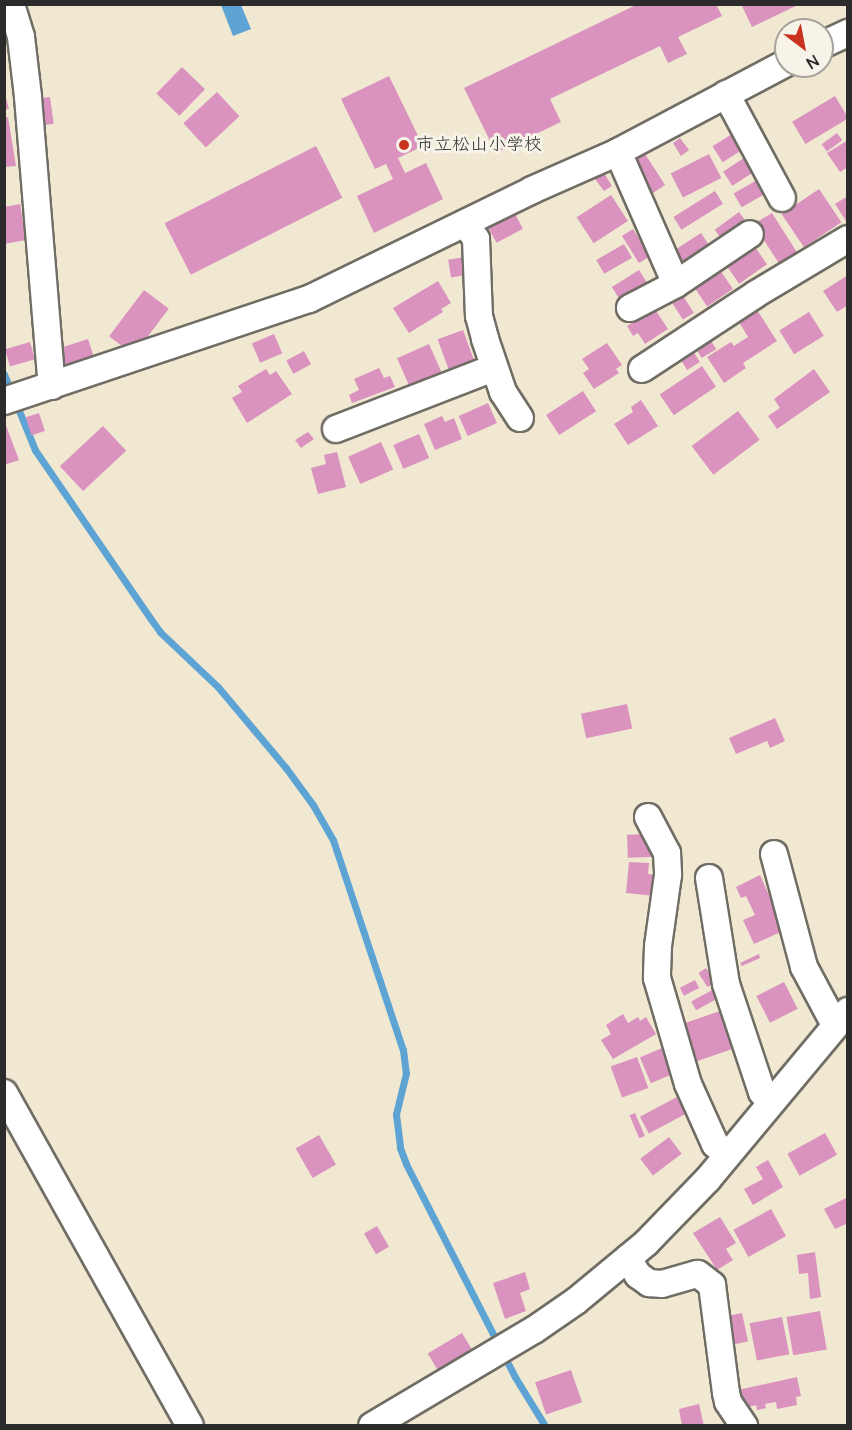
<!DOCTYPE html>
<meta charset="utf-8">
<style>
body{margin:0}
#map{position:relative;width:852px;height:1430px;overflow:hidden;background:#f1e8d1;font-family:"Architects Daughter","Klee One",sans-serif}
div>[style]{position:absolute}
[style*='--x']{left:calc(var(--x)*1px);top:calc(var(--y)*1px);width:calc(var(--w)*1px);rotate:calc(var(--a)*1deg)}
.water>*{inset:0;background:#5da3d3}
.stream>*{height:7px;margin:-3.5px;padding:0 3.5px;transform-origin:3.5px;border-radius:3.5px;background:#5da3d3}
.building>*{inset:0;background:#da92bf;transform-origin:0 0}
.roads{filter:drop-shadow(2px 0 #706d65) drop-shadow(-2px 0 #706d65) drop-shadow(0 2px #706d65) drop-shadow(0 -2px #706d65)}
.minor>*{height:26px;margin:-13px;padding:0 13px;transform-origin:13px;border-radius:13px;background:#fff}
.dots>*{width:16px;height:16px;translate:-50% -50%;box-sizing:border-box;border:3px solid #f7f3e8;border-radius:50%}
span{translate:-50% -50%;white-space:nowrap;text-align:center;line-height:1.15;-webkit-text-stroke:6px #f7f3e8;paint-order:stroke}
.poi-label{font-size:18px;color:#2b2b2b}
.left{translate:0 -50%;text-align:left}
.frame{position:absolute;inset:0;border:6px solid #2b2b2b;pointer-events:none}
.north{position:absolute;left:774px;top:18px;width:60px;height:60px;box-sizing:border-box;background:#f7f3e8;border:2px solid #a5a39c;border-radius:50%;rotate:148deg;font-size:16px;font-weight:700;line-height:24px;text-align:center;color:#2b2b2b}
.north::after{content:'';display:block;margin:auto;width:21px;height:27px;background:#c8321e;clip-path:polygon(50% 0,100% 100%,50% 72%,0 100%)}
</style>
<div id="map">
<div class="water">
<div style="clip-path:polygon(221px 5px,241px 5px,251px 29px,233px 36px)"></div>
</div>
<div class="stream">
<div style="--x:4;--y:374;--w:82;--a:67.8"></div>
<div style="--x:35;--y:450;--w:204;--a:55.6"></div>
<div style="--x:150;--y:618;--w:17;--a:54"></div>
<div style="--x:160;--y:632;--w:80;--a:43.5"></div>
<div style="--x:218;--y:687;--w:106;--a:50"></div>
<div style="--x:286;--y:768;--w:46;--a:53.9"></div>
<div style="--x:313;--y:805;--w:40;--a:60.3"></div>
<div style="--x:333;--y:840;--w:221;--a:71.6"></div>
<div style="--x:403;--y:1050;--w:23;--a:83"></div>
<div style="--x:406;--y:1073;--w:42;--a:103.7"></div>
<div style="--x:396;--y:1114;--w:34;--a:83"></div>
<div style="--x:400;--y:1148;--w:17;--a:69"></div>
<div style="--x:406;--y:1164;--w:239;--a:62.9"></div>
<div style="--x:515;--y:1377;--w:57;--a:58.5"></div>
</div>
<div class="building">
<div style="clip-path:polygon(638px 4px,716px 4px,722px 16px,678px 37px,687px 54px,668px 63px,660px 46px,550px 99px,561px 122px,496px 153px,464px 88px)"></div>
<div style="clip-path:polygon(741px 4px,800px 4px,752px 27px)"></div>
<div style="left:182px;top:67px;width:32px;height:37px;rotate:44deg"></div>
<div style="clip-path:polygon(389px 76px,423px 146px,398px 158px,405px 173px,426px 163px,443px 199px,374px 233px,357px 196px,393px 179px,386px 164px,375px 169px,341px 99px)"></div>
<div style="clip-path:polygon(4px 90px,9px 109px,4px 110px)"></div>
<div style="left:217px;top:92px;width:33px;height:46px;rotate:47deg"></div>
<div style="left:835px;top:96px;width:26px;height:50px;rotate:59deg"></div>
<div style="left:50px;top:97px;width:27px;height:13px;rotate:82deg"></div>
<div style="clip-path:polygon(8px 117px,16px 166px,4px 167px,4px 118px)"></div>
<div style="left:837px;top:133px;width:9px;height:19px;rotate:54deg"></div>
<div style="left:732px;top:134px;width:19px;height:23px;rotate:58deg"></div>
<div style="clip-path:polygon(680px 138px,689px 150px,681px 156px,673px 143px)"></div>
<div style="clip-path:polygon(848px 140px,848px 167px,840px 172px,827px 153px)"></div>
<div style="left:316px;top:146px;width:58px;height:170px;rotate:63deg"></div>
<div style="left:645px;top:154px;width:37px;height:15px;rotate:57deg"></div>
<div style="left:709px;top:154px;width:27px;height:43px;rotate:63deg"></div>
<div style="left:744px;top:158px;width:17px;height:25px;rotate:57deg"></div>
<div style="clip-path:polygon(604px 173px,612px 186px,604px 191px,595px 179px)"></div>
<div style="left:757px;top:180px;width:16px;height:27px;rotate:60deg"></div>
<div style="left:819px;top:189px;width:40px;height:45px;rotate:56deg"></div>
<div style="left:715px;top:191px;width:15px;height:49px;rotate:58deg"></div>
<div style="left:611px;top:195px;width:31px;height:41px;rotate:57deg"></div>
<div style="clip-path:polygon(848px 196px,848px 224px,835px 204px)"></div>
<div style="clip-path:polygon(20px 204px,26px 240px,4px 244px,4px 207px)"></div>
<div style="left:514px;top:212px;width:19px;height:30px;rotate:62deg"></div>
<div style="left:739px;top:212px;width:19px;height:30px;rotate:54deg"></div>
<div style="clip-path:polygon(772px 213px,798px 254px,780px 265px,758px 231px,761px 229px,757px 222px)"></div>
<div style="left:633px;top:229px;width:32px;height:13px;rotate:58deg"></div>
<div style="left:701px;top:233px;width:20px;height:32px;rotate:57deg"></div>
<div style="left:624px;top:244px;width:16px;height:32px;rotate:60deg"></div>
<div style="left:755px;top:247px;width:21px;height:34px;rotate:55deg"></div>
<div style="left:465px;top:257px;width:18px;height:17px;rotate:81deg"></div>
<div style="left:639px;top:270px;width:22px;height:32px;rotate:58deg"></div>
<div style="left:720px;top:270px;width:23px;height:31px;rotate:56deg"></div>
<div style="clip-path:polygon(848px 275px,848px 305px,837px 312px,823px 291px)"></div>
<div style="clip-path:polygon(438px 281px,451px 303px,441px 309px,443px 312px,409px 333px,393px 308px)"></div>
<div style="left:144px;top:290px;width:31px;height:58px;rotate:37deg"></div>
<div style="left:683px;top:296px;width:20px;height:13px;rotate:57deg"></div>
<div style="clip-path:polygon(654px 308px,668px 329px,645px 344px,638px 333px,633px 336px,627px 326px)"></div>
<div style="clip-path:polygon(757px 310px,777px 341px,743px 363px,746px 368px,724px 383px,707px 357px,731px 342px,734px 346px,748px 337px,739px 322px)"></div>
<div style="left:809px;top:312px;width:28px;height:35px;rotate:58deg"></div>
<div style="left:463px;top:330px;width:32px;height:27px;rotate:70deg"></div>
<div style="left:274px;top:334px;width:21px;height:24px;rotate:67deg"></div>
<div style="left:88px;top:339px;width:25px;height:39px;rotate:72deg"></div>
<div style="left:710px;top:339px;width:12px;height:17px;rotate:59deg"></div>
<div style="left:30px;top:342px;width:18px;height:26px;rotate:74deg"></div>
<div style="clip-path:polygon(607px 343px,622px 365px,616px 369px,619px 373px,594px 389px,583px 373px,589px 369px,582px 359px)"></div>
<div style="left:429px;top:344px;width:30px;height:35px;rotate:66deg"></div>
<div style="left:304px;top:351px;width:15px;height:20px;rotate:62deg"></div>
<div style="left:693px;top:351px;width:13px;height:15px;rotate:58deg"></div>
<div style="left:702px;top:366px;width:25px;height:51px;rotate:56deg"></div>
<div style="clip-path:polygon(379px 368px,384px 378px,390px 376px,395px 387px,352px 403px,349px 395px,359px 390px,354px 379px)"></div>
<div style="clip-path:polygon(266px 369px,270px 375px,276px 371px,292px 394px,247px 423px,232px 398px,242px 392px,238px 386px)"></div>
<div style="clip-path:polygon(814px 369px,830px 392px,777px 429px,768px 416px,780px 408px,774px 399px)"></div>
<div style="left:583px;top:391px;width:24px;height:44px;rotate:57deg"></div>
<div style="clip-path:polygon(641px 400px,658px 426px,628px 445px,614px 424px,633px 412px,631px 407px)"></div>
<div style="left:488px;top:403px;width:22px;height:32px;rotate:66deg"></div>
<div style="left:738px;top:411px;width:36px;height:58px;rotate:53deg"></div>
<div style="left:39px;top:413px;width:19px;height:14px;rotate:72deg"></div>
<div style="clip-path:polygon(442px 416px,445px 422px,454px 418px,462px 439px,435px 450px,424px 424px)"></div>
<div style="clip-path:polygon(4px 420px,19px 460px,4px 465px)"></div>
<div style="left:103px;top:426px;width:34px;height:59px;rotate:47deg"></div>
<div style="clip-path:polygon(308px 432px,314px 439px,301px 448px,295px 440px)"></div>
<div style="left:419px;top:434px;width:26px;height:28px;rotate:67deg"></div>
<div style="left:381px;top:442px;width:30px;height:36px;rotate:66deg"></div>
<div style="clip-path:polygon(337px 452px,346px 487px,318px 494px,311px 468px,326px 464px,324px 455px)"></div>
<div style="left:627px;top:704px;width:25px;height:47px;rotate:78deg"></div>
<div style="clip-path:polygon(775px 718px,785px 741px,770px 748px,767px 741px,736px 754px,729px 738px)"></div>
<div style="left:650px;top:834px;width:23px;height:23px;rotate:88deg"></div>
<div style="clip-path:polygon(629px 862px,649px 863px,648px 874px,658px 875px,656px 896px,626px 893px)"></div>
<div style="clip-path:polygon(760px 875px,785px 930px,754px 944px,743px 920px,755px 915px,746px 896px,741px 898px,736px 887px)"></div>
<div style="clip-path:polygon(759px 954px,760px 958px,742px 966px,740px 963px)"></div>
<div style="left:706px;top:968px;width:17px;height:9px;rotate:57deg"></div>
<div style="left:695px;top:980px;width:9px;height:17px;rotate:63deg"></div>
<div style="left:784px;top:982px;width:30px;height:31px;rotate:63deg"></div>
<div style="left:714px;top:989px;width:10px;height:26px;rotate:61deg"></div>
<div style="left:720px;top:1011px;width:40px;height:39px;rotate:71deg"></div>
<div style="clip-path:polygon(623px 1014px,628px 1023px,638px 1017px,640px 1021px,646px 1017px,656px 1034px,613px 1059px,601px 1040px,611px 1034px,606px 1025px)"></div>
<div style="left:662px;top:1048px;width:28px;height:24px;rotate:67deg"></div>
<div style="left:637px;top:1057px;width:33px;height:28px;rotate:70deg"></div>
<div style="left:677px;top:1097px;width:19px;height:42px;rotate:62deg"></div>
<div style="left:635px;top:1113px;width:25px;height:6px;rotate:67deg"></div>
<div style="left:825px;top:1133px;width:25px;height:43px;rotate:61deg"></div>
<div style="left:319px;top:1135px;width:34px;height:27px;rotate:60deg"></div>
<div style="left:669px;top:1137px;width:21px;height:36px;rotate:53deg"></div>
<div style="clip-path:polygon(768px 1160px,783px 1187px,753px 1205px,744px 1189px,763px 1179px,756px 1167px)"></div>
<div style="clip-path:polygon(848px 1197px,848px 1223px,835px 1229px,824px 1209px)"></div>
<div style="left:771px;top:1209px;width:31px;height:43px;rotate:61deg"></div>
<div style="clip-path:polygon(720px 1217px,736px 1243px,726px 1249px,733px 1260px,717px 1270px,693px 1233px)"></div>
<div style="left:377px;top:1226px;width:24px;height:15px;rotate:60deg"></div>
<div style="clip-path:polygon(815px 1252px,821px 1297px,810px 1299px,808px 1273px,799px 1274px,797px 1255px)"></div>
<div style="clip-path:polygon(525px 1272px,530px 1289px,520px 1293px,526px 1311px,505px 1319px,493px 1283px)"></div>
<div style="left:820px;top:1311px;width:39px;height:34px;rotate:80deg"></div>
<div style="left:742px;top:1313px;width:29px;height:16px;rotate:78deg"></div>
<div style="left:782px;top:1317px;width:38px;height:33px;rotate:79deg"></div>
<div style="left:462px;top:1333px;width:21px;height:40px;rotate:59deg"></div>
<div style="left:571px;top:1370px;width:34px;height:38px;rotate:71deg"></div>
<div style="clip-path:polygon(797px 1377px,801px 1396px,796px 1397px,797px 1405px,777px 1409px,776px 1402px,765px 1404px,766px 1408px,757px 1410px,756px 1405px,737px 1410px,733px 1391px)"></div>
<div style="clip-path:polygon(699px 1404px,704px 1426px,682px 1426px,679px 1409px)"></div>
</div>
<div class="roads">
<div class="minor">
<div style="--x:11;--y:4;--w:34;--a:73"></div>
<div style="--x:21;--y:37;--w:60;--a:83.3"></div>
<div style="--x:28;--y:97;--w:290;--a:85.3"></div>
<div style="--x:822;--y:45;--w:29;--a:-25"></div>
<div style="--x:726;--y:94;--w:118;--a:61.7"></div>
<div style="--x:618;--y:152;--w:144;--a:66.3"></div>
<div style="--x:466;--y:224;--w:18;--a:56"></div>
<div style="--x:476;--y:239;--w:77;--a:87.8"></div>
<div style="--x:479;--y:316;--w:24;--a:75"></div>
<div style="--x:485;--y:339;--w:56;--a:71.2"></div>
<div style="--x:503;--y:392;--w:31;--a:57"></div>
<div style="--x:630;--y:308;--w:52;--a:-27.6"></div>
<div style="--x:676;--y:284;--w:89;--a:-34"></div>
<div style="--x:642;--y:369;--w:136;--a:-33.3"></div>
<div style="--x:756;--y:294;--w:107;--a:-30.9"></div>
<div style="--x:4;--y:401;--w:322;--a:-18.5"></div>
<div style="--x:309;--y:299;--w:248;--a:-26"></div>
<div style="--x:532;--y:190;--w:94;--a:-23.8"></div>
<div style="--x:618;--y:152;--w:190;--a:-27.9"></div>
<div style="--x:336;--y:429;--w:168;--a:-21.2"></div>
<div style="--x:648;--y:817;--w:41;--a:62.2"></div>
<div style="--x:667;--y:853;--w:22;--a:87"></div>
<div style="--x:668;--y:875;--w:72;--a:98"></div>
<div style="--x:658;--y:946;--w:32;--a:92"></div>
<div style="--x:657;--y:978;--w:110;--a:73.7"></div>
<div style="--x:688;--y:1084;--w:66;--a:65.8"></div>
<div style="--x:715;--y:1144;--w:16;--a:43"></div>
<div style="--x:774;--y:854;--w:117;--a:75.1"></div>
<div style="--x:804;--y:967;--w:66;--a:61.9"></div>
<div style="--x:709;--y:878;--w:107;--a:80.9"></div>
<div style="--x:726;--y:984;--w:114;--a:71.6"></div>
<div style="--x:762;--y:1092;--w:13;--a:48"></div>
<div style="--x:4;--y:1093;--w:381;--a:60.8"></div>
<div style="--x:628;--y:1258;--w:20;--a:60"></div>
<div style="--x:638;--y:1275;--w:14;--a:36"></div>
<div style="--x:649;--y:1283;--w:13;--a:4"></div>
<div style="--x:662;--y:1284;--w:37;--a:-16"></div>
<div style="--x:698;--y:1274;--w:18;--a:38"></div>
<div style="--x:712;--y:1285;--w:109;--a:82.6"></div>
<div style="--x:726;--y:1393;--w:9;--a:77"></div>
<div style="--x:728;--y:1402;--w:29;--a:56"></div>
<div style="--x:372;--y:1426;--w:188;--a:-30.7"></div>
<div style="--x:534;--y:1330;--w:51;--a:-34.6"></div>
<div style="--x:576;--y:1301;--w:91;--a:-39.6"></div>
<div style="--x:646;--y:1243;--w:89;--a:-45.9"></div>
<div style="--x:708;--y:1179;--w:219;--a:-50.2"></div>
</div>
</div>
<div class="dots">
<div style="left:404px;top:145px;background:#c8321e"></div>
</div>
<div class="poi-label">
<span class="left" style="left:416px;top:145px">市立松山小学校</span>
</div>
<div class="frame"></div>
<div class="north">N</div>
</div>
